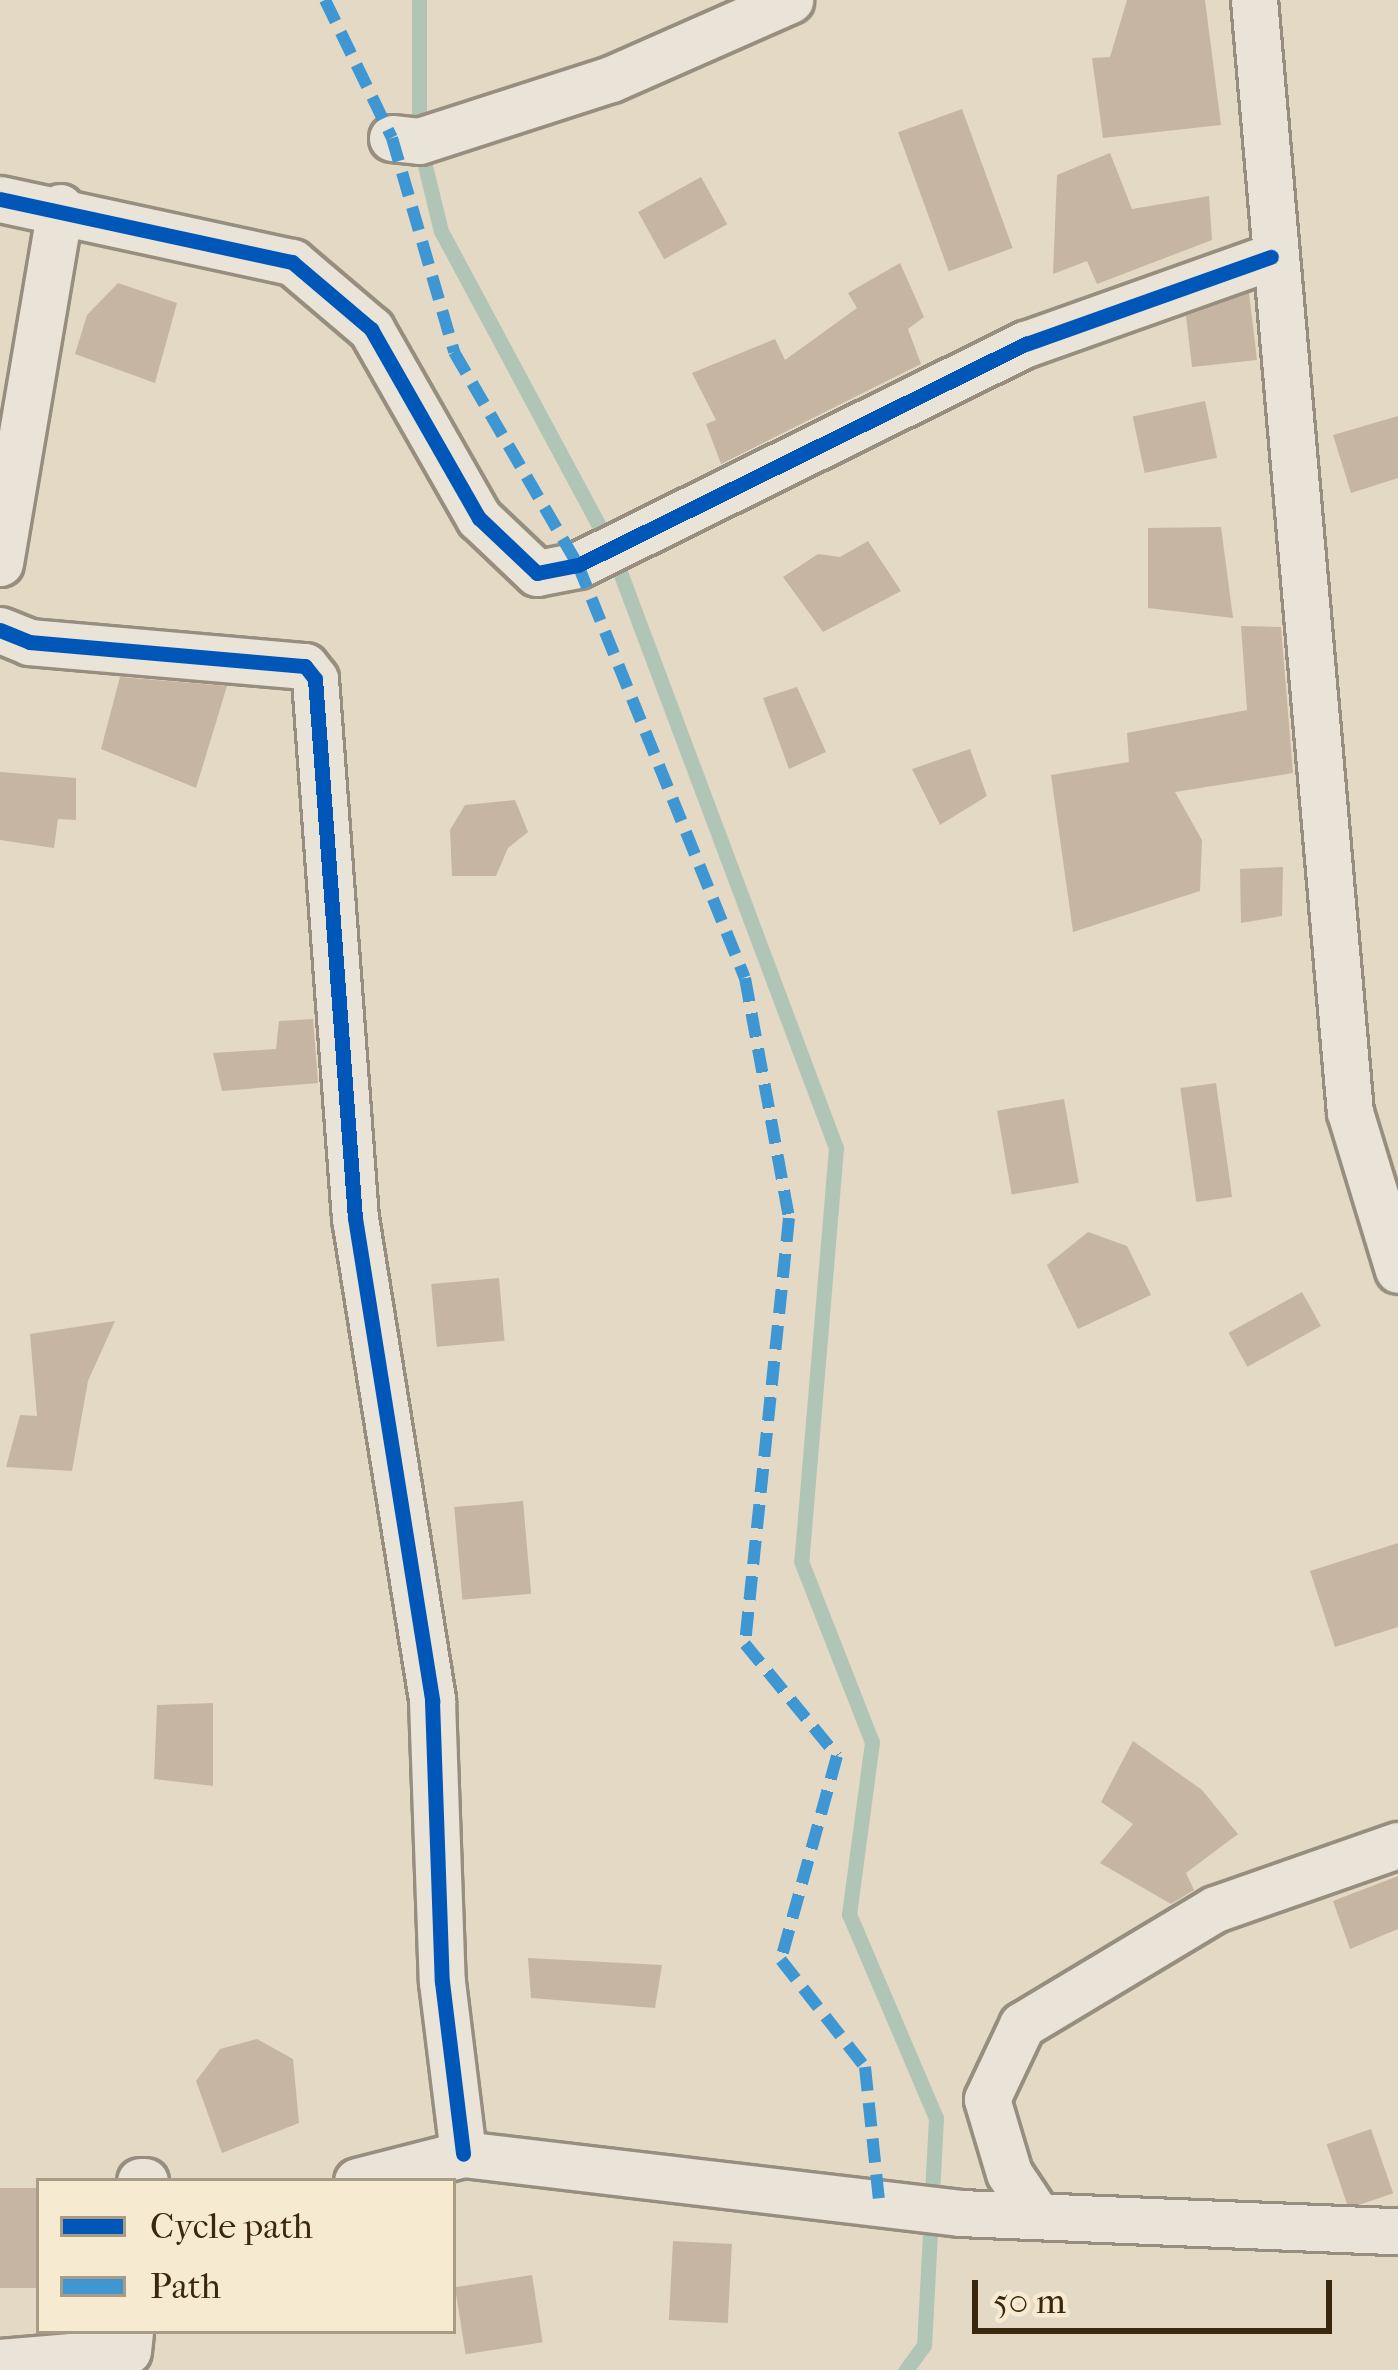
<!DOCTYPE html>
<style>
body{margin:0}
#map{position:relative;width:1398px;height:2370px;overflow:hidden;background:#e4d9c4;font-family:"IM FELL French Canon",serif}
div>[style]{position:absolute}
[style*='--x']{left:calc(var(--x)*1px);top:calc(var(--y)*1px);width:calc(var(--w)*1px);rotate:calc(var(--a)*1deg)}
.stream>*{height:15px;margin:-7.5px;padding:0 7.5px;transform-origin:7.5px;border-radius:7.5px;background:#b1c5b7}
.building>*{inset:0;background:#c7b5a4;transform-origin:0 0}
.roads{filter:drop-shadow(3px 0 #978e7f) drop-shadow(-3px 0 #978e7f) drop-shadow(0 3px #978e7f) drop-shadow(0 -3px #978e7f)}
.street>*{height:45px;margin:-22.5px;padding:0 22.5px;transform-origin:22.5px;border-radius:22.5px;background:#e9e3d8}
.quiet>*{height:12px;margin-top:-6px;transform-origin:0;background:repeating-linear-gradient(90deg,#3e96d2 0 24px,transparent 0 36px)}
.cycleway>*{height:15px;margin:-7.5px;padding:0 7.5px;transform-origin:7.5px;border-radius:7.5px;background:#0057b8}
span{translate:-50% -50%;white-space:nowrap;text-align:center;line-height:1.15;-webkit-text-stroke:9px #f6ead0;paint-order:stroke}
.legend{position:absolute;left:36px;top:2178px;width:420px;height:156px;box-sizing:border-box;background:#f6ead0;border:3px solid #aa9c82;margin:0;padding:15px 21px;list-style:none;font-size:36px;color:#39270e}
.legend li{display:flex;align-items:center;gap:24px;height:60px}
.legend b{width:60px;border:3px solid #aa9c82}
.scale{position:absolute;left:972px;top:2280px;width:360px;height:54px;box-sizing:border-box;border:6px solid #39270e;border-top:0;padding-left:15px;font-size:36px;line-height:42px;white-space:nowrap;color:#39270e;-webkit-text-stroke:9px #f6ead0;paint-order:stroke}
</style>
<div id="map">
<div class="stream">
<div style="--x:419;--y:0;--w:141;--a:90"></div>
<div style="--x:419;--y:141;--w:93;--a:76.3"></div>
<div style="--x:441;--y:231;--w:360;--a:61.8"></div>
<div style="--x:611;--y:548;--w:641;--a:69.44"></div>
<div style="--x:836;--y:1148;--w:414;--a:94.8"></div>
<div style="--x:801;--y:1561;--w:194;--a:68.6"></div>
<div style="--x:872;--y:1742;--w:174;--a:97.6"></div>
<div style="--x:849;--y:1914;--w:222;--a:66.9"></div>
<div style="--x:936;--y:2118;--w:227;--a:93"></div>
<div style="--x:924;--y:2345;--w:31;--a:126"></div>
</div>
<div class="building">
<div style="clip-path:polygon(1127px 0,1205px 0,1221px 125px,1103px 138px,1092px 58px,1110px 57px)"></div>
<div style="left:962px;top:109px;width:148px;height:68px;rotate:70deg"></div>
<div style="clip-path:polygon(1110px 153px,1132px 209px,1209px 196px,1212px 240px,1097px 284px,1087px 261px,1053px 274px,1057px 175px)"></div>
<div style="left:701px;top:177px;width:54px;height:72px;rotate:61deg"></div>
<div style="clip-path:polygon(900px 263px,924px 317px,908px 329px,921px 364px,721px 464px,706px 424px,716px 420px,692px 373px,775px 339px,785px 360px,857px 308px,848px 293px)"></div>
<div style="clip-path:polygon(118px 283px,177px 303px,155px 383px,75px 354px,87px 315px)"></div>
<div style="clip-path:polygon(1249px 293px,1257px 360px,1192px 367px,1186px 316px)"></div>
<div style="left:1205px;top:401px;width:58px;height:74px;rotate:78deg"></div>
<div style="clip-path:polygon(1398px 416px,1398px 478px,1351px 493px,1333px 435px)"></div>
<div style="clip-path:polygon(1221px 527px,1233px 618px,1148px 608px,1148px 528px)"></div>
<div style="clip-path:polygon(868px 541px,901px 591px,823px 632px,783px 577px,818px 554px,840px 557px)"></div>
<div style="clip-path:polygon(1241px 626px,1281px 627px,1293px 773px,1175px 792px,1202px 840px,1200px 891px,1073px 932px,1051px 775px,1129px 762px,1127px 733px,1247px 710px)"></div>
<div style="clip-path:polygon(120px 677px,227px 686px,196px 788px,101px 749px)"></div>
<div style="clip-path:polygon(797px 687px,826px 752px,789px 769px,763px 698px)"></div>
<div style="clip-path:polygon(970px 749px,987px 796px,940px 825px,912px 769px)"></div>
<div style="clip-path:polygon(0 772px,76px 778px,76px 820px,58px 819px,54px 848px,0 840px)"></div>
<div style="clip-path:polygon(515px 800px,528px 832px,508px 848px,496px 876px,452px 876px,450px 830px,465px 805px)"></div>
<div style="clip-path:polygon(1283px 867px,1282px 916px,1241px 923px,1240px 869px)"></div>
<div style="clip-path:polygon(313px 1019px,318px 1083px,222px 1091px,213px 1053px,276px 1049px,279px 1021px)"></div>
<div style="left:1216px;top:1083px;width:115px;height:36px;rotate:82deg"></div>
<div style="left:1064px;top:1099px;width:85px;height:68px;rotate:80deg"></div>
<div style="clip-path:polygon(1088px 1232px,1127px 1246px,1151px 1295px,1078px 1329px,1047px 1265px)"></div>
<div style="left:499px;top:1278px;width:63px;height:68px;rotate:85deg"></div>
<div style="left:1302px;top:1292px;width:39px;height:84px;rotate:61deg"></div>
<div style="clip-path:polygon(115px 1321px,88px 1381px,72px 1471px,6px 1467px,20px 1415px,37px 1416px,30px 1334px)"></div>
<div style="left:523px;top:1501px;width:93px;height:69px;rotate:85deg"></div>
<div style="clip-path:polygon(1398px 1543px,1398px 1627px,1335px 1647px,1310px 1571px)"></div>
<div style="clip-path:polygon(213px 1703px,213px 1786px,154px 1779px,157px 1705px)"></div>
<div style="clip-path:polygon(1133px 1741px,1202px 1790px,1238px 1834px,1186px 1873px,1194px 1890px,1171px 1904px,1100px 1863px,1133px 1824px,1101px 1802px)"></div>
<div style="clip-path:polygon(1398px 1876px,1398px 1929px,1350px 1949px,1333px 1901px)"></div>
<div style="clip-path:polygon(528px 1958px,662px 1965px,655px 2008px,531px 1998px)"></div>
<div style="clip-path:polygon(257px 2039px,293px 2059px,299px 2123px,222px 2153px,196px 2081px,220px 2049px)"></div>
<div style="left:1371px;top:2129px;width:68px;height:47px;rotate:71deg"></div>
<div style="left:39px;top:2188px;width:100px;height:39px;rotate:90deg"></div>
<div style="left:673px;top:2241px;width:59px;height:79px;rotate:3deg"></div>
<div style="left:532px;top:2275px;width:68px;height:78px;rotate:81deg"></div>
</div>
<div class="roads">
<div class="street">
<div style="--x:1254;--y:0;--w:1116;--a:85.07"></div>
<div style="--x:1350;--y:1112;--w:165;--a:73.1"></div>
<div style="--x:392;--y:138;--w:27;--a:6"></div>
<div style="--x:419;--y:141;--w:202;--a:-17.9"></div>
<div style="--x:611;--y:79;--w:196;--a:-23.8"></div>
<div style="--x:0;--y:199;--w:299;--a:12.2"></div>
<div style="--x:292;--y:262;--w:104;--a:40.3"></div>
<div style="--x:371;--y:329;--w:218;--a:60.3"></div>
<div style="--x:479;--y:518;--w:80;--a:43.5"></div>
<div style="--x:537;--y:573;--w:42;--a:-11"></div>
<div style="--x:578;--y:565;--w:500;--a:-26.3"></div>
<div style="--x:1026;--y:344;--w:260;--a:-19.6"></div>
<div style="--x:0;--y:563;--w:361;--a:-80.4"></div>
<div style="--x:0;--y:630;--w:31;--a:22"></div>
<div style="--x:29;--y:642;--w:277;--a:5"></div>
<div style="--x:305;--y:666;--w:16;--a:52"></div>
<div style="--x:315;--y:679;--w:540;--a:85.76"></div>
<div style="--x:355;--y:1218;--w:489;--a:80.9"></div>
<div style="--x:432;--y:1701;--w:281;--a:88"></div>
<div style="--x:442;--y:1982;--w:173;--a:83"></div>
<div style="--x:140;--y:2181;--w:5;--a:0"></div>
<div style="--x:357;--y:2181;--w:109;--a:-14.3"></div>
<div style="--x:463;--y:2154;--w:500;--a:6.77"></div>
<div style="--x:960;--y:2213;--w:438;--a:2.4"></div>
<div style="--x:1037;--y:2215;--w:50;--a:-123.7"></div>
<div style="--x:1009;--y:2173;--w:77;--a:-106.6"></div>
<div style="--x:987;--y:2099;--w:82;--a:-64.7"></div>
<div style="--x:1022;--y:2025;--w:225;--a:-31"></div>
<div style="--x:1215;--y:1909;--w:194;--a:-19.3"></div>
<div style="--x:0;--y:2362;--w:128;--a:-4.9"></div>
<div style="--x:128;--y:2351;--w:20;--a:-84"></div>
</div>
</div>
<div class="quiet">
<div style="--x:325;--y:0;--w:153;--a:64.1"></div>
<div style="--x:392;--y:138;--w:223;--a:73.8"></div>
<div style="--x:454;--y:352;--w:246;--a:59.8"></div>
<div style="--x:578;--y:565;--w:445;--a:68"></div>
<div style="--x:745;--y:978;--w:244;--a:79.6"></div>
<div style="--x:789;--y:1218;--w:428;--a:95.9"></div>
<div style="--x:745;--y:1644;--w:145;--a:50.6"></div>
<div style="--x:837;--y:1756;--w:212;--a:105.4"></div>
<div style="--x:781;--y:1960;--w:136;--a:51.9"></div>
<div style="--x:865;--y:2067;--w:135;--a:84"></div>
</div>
<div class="cycleway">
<div style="--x:0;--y:199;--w:299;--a:12.2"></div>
<div style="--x:292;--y:262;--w:104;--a:40.3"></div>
<div style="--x:371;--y:329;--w:218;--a:60.3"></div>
<div style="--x:479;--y:518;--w:80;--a:43.5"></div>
<div style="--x:537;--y:573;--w:42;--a:-11"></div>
<div style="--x:578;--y:565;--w:500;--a:-26.3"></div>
<div style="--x:1026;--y:344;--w:260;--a:-19.6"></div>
<div style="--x:0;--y:630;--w:31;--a:22"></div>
<div style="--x:29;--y:642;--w:277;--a:5"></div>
<div style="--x:305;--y:666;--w:16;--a:52"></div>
<div style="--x:315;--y:679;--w:540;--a:85.76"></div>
<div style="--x:355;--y:1218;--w:489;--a:80.9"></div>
<div style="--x:432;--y:1701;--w:281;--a:88"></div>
<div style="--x:442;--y:1982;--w:173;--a:83"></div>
</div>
<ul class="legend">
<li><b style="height:15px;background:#0057b8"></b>Cycle path</li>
<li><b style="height:15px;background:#3e96d2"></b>Path</li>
</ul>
<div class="scale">50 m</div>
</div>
